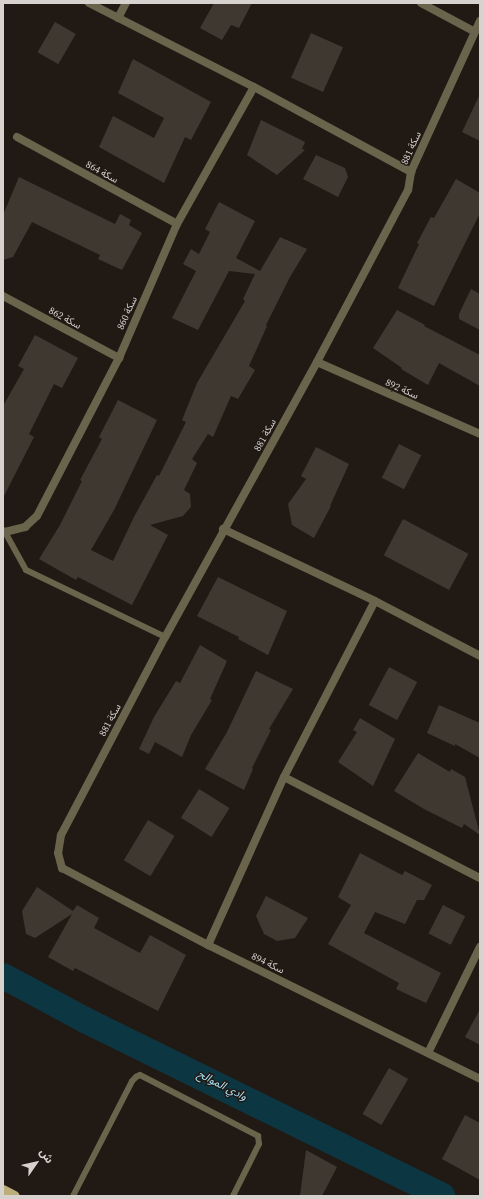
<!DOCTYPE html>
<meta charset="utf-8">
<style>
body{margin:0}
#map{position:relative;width:483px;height:1199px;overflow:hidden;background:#211a14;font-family:"Source Serif 4","Noto Sans Arabic",serif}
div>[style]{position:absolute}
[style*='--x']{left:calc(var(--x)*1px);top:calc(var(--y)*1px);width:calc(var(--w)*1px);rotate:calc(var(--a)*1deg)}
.river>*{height:26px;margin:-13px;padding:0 13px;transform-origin:13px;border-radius:13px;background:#0d3643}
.building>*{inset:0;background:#3f3831;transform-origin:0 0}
.lane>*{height:6px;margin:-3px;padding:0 3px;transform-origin:3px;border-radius:3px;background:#6a644c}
.street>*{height:8px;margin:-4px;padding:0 4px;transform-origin:4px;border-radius:4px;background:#6a644c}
.primary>*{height:10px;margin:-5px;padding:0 5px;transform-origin:5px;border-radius:5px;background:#bcae7b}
span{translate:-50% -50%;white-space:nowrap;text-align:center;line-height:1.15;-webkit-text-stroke:3px #211a14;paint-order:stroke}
.street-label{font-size:10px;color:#d7d2ce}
.water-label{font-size:11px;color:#ace7fe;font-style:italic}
.frame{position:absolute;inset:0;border:4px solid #d7d2ce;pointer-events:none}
.north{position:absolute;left:16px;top:1143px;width:40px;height:40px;-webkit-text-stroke:3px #211a14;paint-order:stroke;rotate:56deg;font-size:11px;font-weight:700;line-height:16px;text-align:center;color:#d7d2ce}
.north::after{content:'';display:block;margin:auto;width:14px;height:18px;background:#d7d2ce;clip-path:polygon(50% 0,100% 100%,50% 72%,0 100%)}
</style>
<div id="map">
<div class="river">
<div style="--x:3;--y:976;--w:93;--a:28.2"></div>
<div style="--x:85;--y:1020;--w:398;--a:26.2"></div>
</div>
<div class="building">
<div style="clip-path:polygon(214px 3px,252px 3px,239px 28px,231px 25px,222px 40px,200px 28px)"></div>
<div style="left:55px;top:22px;width:24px;height:35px;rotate:30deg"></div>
<div style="left:311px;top:33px;width:35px;height:49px;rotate:24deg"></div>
<div style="clip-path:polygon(133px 59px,211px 102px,191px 140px,185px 137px,164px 183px,99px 147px,113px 116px,154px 138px,164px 118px,118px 93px)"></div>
<div style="clip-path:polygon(480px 94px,480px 141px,462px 132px)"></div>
<div style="clip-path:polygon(261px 120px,305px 142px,302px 149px,305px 150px,277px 175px,247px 155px)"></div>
<div style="clip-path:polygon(316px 155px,345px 168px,348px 177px,338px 197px,303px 179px)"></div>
<div style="clip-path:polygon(19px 177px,115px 224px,120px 214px,131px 220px,129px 225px,142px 233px,122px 270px,98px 259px,100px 255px,32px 222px,13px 257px,3px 260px,3px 215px)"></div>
<div style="clip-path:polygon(456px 179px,480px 193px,480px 213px,434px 306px,398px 288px,419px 244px,417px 243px,431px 217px,434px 218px)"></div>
<div style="clip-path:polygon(219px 202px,255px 221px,236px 258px,260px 271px,280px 237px,307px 249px,290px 277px,266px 325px,267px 326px,249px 366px,255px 370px,238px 399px,231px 396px,213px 437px,208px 434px,192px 459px,197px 463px,184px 490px,190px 494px,191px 507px,183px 516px,150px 525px,168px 535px,132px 605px,78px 577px,76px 580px,39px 559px,60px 525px,82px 481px,80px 480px,102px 439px,99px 437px,118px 400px,157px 420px,114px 510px,91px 550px,113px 561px,134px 517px,157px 475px,159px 476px,186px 422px,182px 420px,197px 383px,245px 301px,243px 299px,255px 274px,229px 271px,198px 330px,172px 318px,196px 271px,183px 264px,191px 249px,199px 254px,210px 232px,205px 229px)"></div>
<div style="clip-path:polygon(471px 289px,480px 294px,480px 330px,459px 319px,459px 314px)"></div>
<div style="clip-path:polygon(397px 310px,425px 325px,424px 326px,480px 355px,480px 386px,439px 363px,428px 385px,401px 369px,402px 368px,373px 348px)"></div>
<div style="clip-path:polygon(35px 335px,78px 358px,62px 388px,54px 384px,29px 434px,34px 437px,3px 498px,3px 406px,24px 369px,18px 366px)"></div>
<div style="left:399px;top:444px;width:25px;height:38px;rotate:27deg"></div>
<div style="clip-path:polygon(316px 447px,349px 464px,330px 506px,331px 506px,314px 538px,292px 525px,288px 504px,306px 479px,301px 476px)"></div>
<div style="left:403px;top:519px;width:74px;height:41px;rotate:28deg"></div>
<div style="clip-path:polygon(218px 577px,287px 611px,268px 655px,238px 639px,239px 637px,197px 616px)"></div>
<div style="clip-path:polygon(200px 645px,227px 661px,210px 699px,212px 700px,191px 735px,182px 757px,155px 742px,149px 754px,139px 749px,154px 717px,176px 681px,180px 683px)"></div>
<div style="left:389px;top:667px;width:32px;height:43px;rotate:28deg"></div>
<div style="clip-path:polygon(256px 671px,293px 689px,269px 729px,271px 730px,252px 768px,253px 769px,244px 790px,205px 769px,227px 732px)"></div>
<div style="clip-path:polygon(439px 705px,480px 723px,480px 758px,455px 744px,455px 746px,427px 733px)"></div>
<div style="clip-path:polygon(360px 718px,395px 739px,373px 786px,338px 762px,357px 732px,353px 730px)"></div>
<div style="clip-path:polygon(418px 753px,450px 772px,451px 769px,465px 777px,480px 835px,464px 824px,462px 828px,424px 809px,394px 791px)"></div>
<div style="left:199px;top:789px;width:36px;height:34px;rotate:32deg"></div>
<div style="left:148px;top:820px;width:31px;height:47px;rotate:31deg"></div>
<div style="clip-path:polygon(360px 853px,402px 875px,405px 871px,432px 885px,424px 900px,417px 900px,405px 924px,375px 912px,364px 933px,441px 973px,426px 1003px,396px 989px,399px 983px,328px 944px,351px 905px,338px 897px)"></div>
<div style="clip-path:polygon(37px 887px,73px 911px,77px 905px,99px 918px,94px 928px,140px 953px,150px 935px,186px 955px,158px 1011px,75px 968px,73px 971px,48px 957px,72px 914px,35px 938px,26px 934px,22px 911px)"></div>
<div style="clip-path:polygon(266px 896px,308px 918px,295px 938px,277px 941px,264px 934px,256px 916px)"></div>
<div style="left:443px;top:905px;width:25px;height:32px;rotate:27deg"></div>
<div style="clip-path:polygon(480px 1009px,480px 1045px,465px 1037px)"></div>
<div style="left:389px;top:1068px;width:22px;height:53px;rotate:30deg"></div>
<div style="clip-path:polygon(465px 1115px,480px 1123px,480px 1180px,442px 1159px)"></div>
<div style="clip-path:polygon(306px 1150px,337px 1167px,322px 1196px,300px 1196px)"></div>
</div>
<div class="lane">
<div style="--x:5;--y:532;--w:43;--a:61.1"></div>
<div style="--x:26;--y:570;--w:154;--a:25.7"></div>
<div style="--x:73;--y:1196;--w:129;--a:-62.8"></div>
<div style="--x:132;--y:1081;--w:6;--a:-45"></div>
<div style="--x:136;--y:1077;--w:4;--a:-27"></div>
<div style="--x:140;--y:1075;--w:133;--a:27.3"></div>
<div style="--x:258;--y:1136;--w:8;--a:83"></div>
<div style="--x:259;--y:1144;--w:58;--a:116.6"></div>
</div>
<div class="street">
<div style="--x:89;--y:3;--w:185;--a:27"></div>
<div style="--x:254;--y:87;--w:179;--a:28.4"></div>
<div style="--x:421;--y:3;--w:61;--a:28.2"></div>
<div style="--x:118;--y:18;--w:17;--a:-62"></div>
<div style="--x:480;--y:21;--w:166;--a:114.6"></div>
<div style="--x:411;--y:172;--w:18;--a:99"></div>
<div style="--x:408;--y:190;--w:195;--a:117.9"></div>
<div style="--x:317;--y:362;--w:314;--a:118.9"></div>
<div style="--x:165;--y:637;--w:224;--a:117.7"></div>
<div style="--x:61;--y:835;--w:18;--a:99"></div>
<div style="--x:58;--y:853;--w:16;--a:75"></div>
<div style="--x:62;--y:868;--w:165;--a:27.8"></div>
<div style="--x:208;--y:945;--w:303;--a:26.2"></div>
<div style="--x:17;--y:137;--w:182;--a:28.5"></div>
<div style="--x:3;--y:296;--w:132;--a:28.1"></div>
<div style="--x:317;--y:362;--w:178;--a:23.8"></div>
<div style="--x:223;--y:529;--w:168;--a:25.3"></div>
<div style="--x:375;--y:601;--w:119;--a:27.6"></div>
<div style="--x:3;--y:531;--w:2;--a:27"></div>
<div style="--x:5;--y:532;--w:21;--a:-14"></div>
<div style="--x:25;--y:527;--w:16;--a:-43"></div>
<div style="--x:37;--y:516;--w:178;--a:-62.6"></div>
<div style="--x:119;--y:358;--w:146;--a:-66.6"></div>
<div style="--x:177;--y:224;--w:157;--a:-60.7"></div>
<div style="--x:284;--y:777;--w:220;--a:27.3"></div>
<div style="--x:208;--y:945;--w:184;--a:-65.7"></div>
<div style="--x:284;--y:777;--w:198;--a:-62.7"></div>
<div style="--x:428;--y:1053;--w:118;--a:-63.9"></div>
</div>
<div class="primary">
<div style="--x:3;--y:1190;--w:13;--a:27"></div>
</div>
<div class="street-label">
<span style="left:411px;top:148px;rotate:-66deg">سكة 881</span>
<span style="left:102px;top:172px;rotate:29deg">سكة 864</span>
<span style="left:127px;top:313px;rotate:-66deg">سكة 860</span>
<span style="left:65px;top:318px;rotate:28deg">سكة 862</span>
<span style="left:402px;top:389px;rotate:24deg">سكة 892</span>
<span style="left:265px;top:435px;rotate:-61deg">سكة 881</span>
<span style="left:110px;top:720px;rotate:-62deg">سكة 881</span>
<span style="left:268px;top:963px;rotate:26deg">سكة 894</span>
</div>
<div class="water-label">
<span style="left:222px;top:1086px;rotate:27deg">وادي الموالح</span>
</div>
<div class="frame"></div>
<div class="north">ش</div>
</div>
